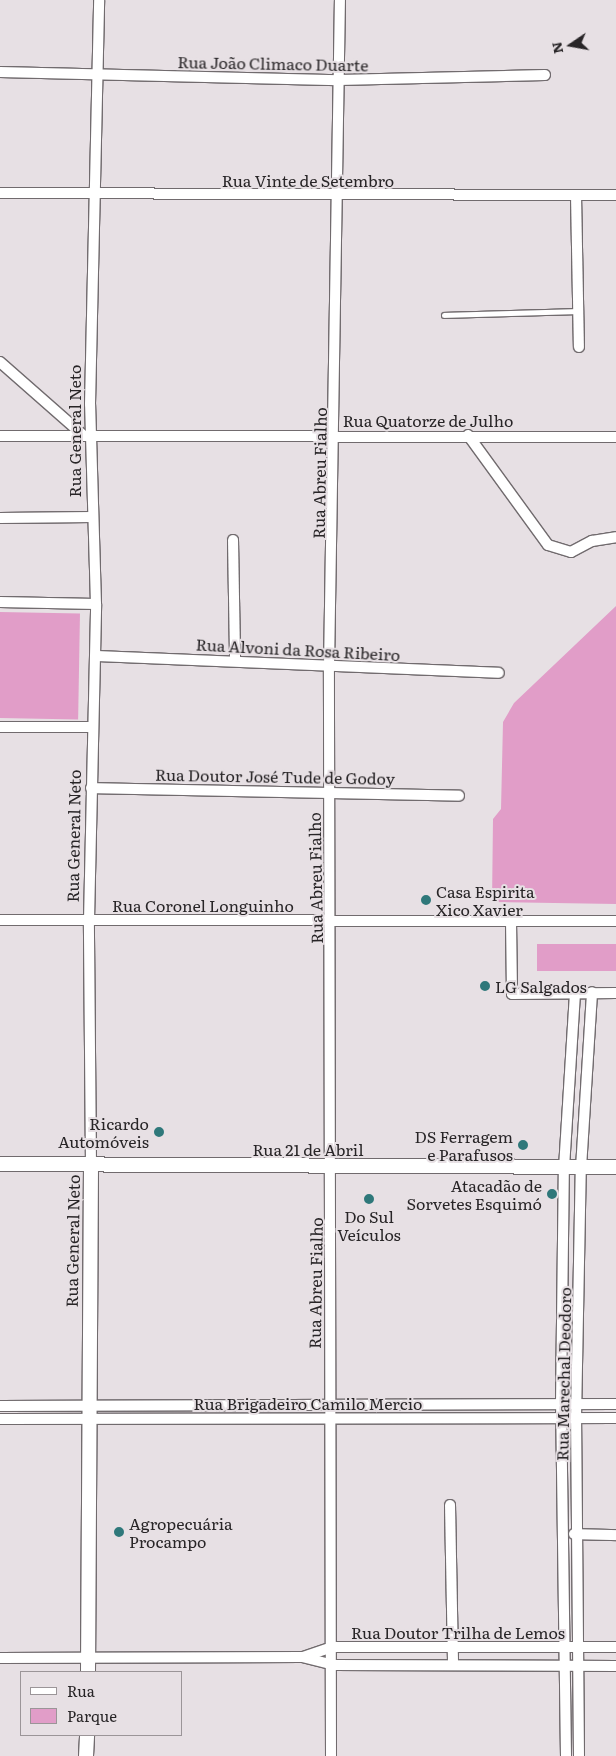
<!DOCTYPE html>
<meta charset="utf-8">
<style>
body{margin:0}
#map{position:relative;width:616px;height:1756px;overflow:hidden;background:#e7e0e4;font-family:Literata,serif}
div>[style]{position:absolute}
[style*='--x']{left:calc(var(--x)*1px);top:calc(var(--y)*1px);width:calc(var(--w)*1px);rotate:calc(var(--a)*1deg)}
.green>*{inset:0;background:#e19dc8;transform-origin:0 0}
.roads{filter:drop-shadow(1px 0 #716b6e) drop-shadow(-1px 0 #716b6e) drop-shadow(0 1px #716b6e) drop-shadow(0 -1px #716b6e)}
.lane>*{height:5px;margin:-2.5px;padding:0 2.5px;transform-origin:2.5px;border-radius:2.5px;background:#fff}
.street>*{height:10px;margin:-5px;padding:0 5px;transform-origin:5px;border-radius:5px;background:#fff}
.secondary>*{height:14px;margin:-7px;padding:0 7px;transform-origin:7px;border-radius:7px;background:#fff}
.dots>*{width:14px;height:14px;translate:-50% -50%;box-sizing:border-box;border:2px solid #e7e0e4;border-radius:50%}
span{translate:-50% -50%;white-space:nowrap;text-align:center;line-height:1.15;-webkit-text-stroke:4px #e7e0e4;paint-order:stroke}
.street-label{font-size:16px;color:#282527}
.poi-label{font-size:16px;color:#282527}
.left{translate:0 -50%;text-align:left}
.right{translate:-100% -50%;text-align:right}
.legend{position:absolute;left:20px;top:1671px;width:162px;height:65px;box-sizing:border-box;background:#e7e0e4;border:1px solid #9b9598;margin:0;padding:6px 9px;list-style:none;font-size:15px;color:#282527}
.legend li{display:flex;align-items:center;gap:10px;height:25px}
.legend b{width:25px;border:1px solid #9b9598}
.north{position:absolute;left:546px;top:20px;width:50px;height:50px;-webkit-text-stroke:4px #e7e0e4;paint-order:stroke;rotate:258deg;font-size:14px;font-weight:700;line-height:20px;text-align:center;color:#282527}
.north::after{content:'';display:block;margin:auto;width:18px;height:22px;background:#282527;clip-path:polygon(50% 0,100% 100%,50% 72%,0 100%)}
</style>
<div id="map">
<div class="green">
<div style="clip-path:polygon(616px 606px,616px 904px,492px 902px,493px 819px,501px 809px,503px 722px,514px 703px)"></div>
<div style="left:0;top:612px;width:80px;height:106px;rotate:1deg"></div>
<div style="left:537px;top:944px;width:79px;height:27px"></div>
</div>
<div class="roads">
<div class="lane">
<div style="--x:444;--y:315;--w:133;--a:-1.7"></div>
</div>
<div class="street">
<div style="--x:0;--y:72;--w:339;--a:1.4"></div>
<div style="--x:339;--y:80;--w:206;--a:-1.4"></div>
<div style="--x:0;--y:193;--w:616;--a:0.19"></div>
<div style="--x:576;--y:195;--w:152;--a:88.9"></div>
<div style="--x:0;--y:362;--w:109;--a:41.3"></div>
<div style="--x:468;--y:435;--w:136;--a:54"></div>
<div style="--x:548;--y:545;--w:24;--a:17"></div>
<div style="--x:571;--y:552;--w:24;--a:-28"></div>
<div style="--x:592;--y:541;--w:24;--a:-9"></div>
<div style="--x:0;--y:436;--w:616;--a:0.09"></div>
<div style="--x:0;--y:518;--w:92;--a:-0.6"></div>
<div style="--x:233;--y:540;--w:120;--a:89"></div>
<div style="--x:0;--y:602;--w:96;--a:1.2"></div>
<div style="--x:96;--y:656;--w:403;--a:2.4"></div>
<div style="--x:0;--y:727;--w:93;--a:0"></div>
<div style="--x:91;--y:788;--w:368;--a:1.2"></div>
<div style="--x:0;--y:920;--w:616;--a:0.09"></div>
<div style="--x:511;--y:921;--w:73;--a:89.2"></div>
<div style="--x:512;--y:994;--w:104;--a:-0.6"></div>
<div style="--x:91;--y:1165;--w:245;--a:-90.5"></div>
<div style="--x:89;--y:920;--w:316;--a:-88.7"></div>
<div style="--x:96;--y:604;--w:200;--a:-91.7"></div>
<div style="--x:90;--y:404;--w:404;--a:-88.7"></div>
<div style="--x:0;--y:1406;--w:616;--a:-0.19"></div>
<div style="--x:0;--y:1419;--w:616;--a:-0.09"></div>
<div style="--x:450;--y:1505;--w:160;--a:88.9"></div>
<div style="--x:574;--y:1534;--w:42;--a:1.4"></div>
<div style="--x:303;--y:1657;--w:31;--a:-19"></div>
<div style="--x:332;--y:1647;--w:284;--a:0"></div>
<div style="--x:0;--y:1658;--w:302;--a:-0.2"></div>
<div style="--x:302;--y:1657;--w:32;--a:14"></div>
<div style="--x:333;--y:1665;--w:283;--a:0.2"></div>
<div style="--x:331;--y:1756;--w:1089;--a:-90.11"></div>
<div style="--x:329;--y:667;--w:667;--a:-89.06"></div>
<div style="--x:566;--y:1756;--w:353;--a:-90.8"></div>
<div style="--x:561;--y:1403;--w:235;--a:-89.3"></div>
<div style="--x:564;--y:1168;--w:175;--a:-86.4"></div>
<div style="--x:579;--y:1756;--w:338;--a:-90.5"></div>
<div style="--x:576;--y:1418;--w:250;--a:-88.9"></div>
<div style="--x:581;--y:1168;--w:176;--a:-86.4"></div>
</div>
<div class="secondary">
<div style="--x:0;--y:1164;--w:616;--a:0.28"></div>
<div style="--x:88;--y:1672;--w:507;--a:-89.66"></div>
<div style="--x:86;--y:1756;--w:21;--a:-87"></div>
</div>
</div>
<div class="dots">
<div style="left:426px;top:900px;background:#2f787a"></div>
<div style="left:485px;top:986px;background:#2f787a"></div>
<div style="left:159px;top:1132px;background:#2f787a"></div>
<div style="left:523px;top:1145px;background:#2f787a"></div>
<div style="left:552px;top:1194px;background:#2f787a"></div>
<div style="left:369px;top:1199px;background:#2f787a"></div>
<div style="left:119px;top:1532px;background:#2f787a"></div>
</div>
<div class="street-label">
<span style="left:273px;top:63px;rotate:1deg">Rua João Climaco Duarte</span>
<span style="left:308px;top:180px">Rua Vinte de Setembro</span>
<span style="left:428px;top:420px">Rua Quatorze de Julho</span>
<span style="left:74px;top:431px;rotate:-90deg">Rua General Neto</span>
<span style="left:319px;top:473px;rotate:-89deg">Rua Abreu Fialho</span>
<span style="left:298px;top:649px;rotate:3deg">Rua Alvoni da Rosa Ribeiro</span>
<span style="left:275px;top:776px;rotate:1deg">Rua Doutor José Tude de Godoy</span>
<span style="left:73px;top:836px;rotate:-89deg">Rua General Neto</span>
<span style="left:315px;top:878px;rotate:-91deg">Rua Abreu Fialho</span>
<span style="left:203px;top:905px">Rua Coronel Longuinho</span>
<span style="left:308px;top:1149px">Rua 21 de Abril</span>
<span style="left:72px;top:1241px;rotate:-89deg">Rua General Neto</span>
<span style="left:315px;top:1283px;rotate:-89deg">Rua Abreu Fialho</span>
<span style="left:563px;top:1374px;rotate:-89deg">Rua Marechal Deodoro</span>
<span style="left:308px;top:1403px">Rua Brigadeiro Camilo Mercio</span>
<span style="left:458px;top:1632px">Rua Doutor Trilha de Lemos</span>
</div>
<div class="poi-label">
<span class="left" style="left:436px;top:900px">Casa Espirita<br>Xico Xavier</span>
<span class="left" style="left:495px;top:986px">LG Salgados</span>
<span class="right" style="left:149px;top:1132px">Ricardo<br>Automóveis</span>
<span class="right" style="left:513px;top:1145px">DS Ferragem<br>e Parafusos</span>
<span class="right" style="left:542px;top:1194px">Atacadão de<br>Sorvetes Esquimó</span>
<span style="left:369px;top:1225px">Do Sul<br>Veículos</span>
<span class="left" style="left:129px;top:1532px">Agropecuária<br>Procampo</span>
</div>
<ul class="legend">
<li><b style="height:6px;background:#fff"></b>Rua</li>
<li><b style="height:14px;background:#e19dc8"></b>Parque</li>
</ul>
<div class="north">N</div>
</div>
